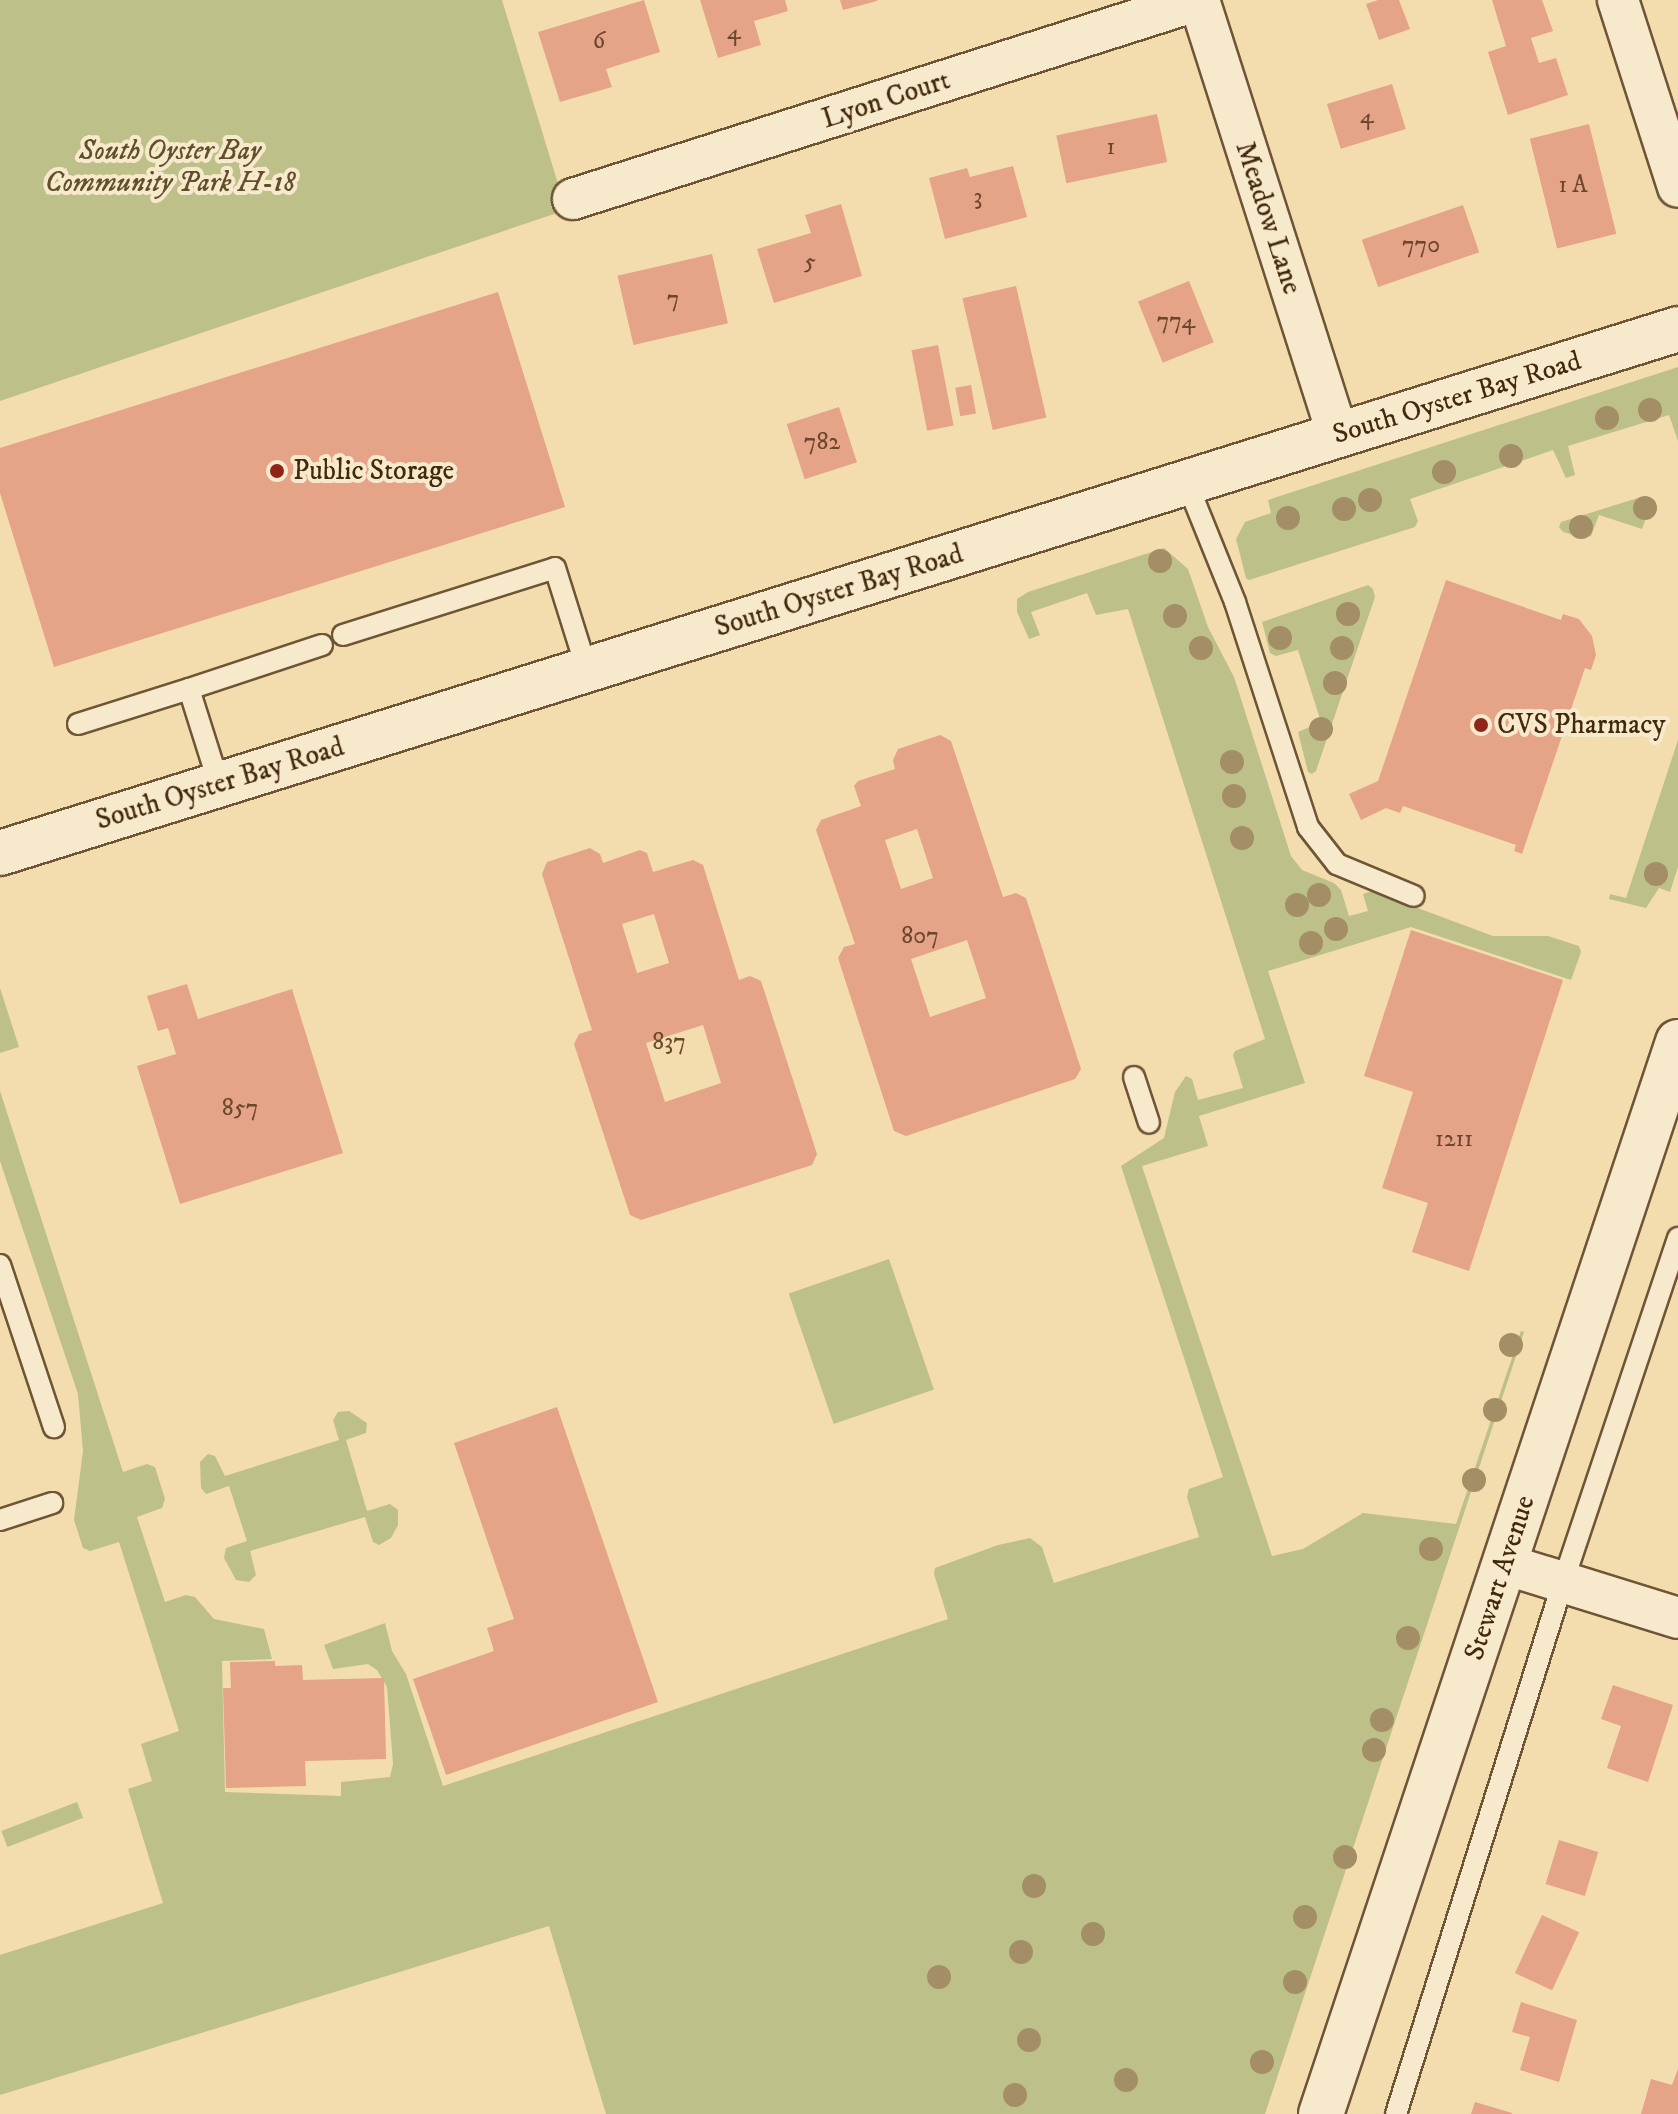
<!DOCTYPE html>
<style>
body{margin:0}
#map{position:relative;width:1678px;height:2114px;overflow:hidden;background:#f3ddaf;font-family:"IM FELL DW Pica",serif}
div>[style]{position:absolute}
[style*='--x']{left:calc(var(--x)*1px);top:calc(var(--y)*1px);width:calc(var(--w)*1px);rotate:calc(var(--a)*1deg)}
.green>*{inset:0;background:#bdc089;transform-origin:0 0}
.building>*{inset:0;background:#e5a388;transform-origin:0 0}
.roads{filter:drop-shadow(2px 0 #6e5535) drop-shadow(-2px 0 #6e5535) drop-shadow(0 2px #6e5535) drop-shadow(0 -2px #6e5535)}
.lane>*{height:20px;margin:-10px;padding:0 10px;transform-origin:10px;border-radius:10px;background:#f7e9cb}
.street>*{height:40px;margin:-20px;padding:0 20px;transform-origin:20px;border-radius:20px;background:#f7e9cb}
.secondary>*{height:44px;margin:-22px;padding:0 22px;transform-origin:22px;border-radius:22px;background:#f7e9cb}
.trees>*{width:24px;height:24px;margin:-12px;border-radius:50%;background:#a38e66}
.dots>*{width:22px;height:22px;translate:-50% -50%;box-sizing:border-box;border:4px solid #f7e9cb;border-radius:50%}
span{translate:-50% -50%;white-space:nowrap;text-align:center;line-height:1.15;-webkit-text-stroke:8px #f7e9cb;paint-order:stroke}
.number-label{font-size:24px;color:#6b472b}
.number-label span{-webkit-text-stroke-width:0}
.street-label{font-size:28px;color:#42280c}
.park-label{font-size:28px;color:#614e2b;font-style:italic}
.poi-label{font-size:28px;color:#42280c}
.left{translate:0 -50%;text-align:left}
</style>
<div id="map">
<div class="green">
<div style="clip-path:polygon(0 0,502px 0,566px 210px,0 401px)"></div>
<div style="clip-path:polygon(1678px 367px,1678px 441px,1669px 415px,1568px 446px,1575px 475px,1566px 478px,1553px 450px,1410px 499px,1418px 521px,1415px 527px,1249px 580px,1246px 578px,1236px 539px,1245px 522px,1271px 513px,1268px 500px)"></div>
<div style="clip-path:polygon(1641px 497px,1650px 507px,1642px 529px,1599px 515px,1591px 536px,1585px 538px,1563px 532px,1559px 527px,1561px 522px)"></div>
<div style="clip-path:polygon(1164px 548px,1188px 569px,1208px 627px,1234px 677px,1291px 856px,1302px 870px,1334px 883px,1341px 890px,1349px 916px,1368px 911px,1363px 894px,1372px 891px,1493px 936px,1548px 936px,1579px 946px,1581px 952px,1571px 980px,1411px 927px,1268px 971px,1305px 1083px,1199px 1116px,1208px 1146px,1142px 1166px,1272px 1556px,1303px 1549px,1363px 1513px,1456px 1524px,1521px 1331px,1524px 1332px,1265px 2114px,606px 2114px,549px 1926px,0 2095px,0 1955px,163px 1903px,128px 1789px,152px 1781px,141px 1744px,179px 1731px,119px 1542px,90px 1551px,83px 1548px,74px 1520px,83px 1451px,78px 1394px,0 1161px,0 1091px,123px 1472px,147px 1464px,155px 1467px,165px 1499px,162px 1508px,137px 1517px,165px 1602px,186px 1595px,195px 1597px,214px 1619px,264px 1629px,272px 1659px,222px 1661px,225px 1792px,341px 1796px,341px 1782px,390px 1777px,393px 1764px,387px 1687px,377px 1670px,368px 1664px,333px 1669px,324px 1645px,385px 1623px,392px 1651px,406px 1674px,443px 1786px,948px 1619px,934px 1574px,935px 1568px,998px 1545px,1030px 1538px,1042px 1547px,1054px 1583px,1199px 1537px,1187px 1497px,1189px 1489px,1223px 1477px,1121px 1166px,1164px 1138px,1175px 1092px,1186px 1076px,1192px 1079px,1198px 1100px,1243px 1088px,1233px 1055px,1235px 1051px,1265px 1039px,1128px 609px,1096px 615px,1087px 593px,1031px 612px,1040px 635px,1029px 639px,1017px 612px,1017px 599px,1028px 592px)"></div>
<div style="clip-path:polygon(1368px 585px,1373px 589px,1375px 597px,1316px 771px,1312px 774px,1308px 772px,1298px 732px,1321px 722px,1298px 650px,1276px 656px,1270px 653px,1262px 622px)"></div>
<div style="clip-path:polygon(1678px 740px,1678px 867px,1670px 892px,1659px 888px,1646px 908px,1609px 899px,1610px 894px,1626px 898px)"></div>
<div style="clip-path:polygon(0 988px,19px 1047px,0 1053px)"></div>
<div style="left:889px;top:1259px;width:138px;height:106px;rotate:71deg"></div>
<div style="clip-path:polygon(349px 1411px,367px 1423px,366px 1433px,346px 1440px,367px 1511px,390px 1504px,398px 1510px,398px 1525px,391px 1538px,379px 1545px,373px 1542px,365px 1517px,250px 1551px,256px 1575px,249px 1582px,236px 1580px,224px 1558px,226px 1548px,247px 1541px,229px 1486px,206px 1494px,201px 1488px,200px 1462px,208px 1454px,215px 1456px,225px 1476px,339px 1440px,333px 1420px,338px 1412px)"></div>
<div style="left:77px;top:1802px;width:17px;height:81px;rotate:69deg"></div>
</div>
<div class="building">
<div style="clip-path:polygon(644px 0,660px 52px,606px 69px,612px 87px,560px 102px,538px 32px)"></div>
<div style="clip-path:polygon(700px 0,785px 0,788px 11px,754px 21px,761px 45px,718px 58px)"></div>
<div style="clip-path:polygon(840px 0,877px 0,877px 1px,843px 10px)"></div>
<div style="clip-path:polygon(1378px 0,1399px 0,1410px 29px,1379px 40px,1366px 4px)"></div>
<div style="clip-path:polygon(1492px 0,1542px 0,1553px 31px,1531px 38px,1539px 63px,1556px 58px,1568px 95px,1508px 115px,1488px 52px,1506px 46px)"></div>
<div style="left:1392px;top:84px;width:47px;height:68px;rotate:73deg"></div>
<div style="left:1157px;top:114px;width:49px;height:103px;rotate:78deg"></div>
<div style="left:1589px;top:124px;width:113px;height:61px;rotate:76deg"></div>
<div style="clip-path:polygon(1013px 166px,1027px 217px,945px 239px,929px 178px,967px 168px,970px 177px)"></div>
<div style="clip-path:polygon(841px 204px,862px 276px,774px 303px,757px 249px,811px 233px,805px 215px)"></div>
<div style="left:1463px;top:205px;width:50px;height:107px;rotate:71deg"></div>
<div style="left:712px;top:254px;width:71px;height:97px;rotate:77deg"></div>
<div style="left:1189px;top:281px;width:66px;height:55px;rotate:68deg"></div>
<div style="left:1016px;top:286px;width:135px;height:55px;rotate:77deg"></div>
<div style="clip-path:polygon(498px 292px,565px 507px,54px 667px,0 493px,0 448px)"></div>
<div style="left:938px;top:345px;width:82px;height:27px;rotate:79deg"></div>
<div style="left:971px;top:385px;width:29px;height:16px;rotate:80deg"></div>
<div style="left:839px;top:407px;width:58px;height:55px;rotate:72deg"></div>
<div style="clip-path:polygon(1446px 580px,1561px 620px,1563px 614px,1579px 619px,1592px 636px,1596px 655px,1591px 670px,1585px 668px,1522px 854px,1514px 851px,1516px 845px,1403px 806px,1400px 813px,1386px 808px,1361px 820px,1349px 794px,1378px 781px)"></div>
<div style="clip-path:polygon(evenodd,940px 735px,951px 741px,1003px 897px,1016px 893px,1026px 898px,1081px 1069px,1075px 1079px,906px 1136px,894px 1131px,838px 958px,844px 947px,855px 944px,816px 830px,821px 820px,861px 806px,854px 786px,858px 781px,895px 769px,893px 760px,898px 749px,940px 735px,917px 829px,933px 878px,901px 889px,885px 840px,917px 829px,940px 735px,967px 940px,986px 998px,930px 1017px,911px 959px,967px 940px)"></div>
<div style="clip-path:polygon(evenodd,590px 848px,600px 854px,603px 863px,640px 850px,647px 853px,653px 872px,693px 860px,703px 865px,739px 980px,750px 976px,761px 981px,817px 1154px,812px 1165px,641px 1220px,630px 1215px,574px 1044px,579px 1034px,592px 1030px,542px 874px,547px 862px,590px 848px,654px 914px,669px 963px,637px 973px,622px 924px,654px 914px,590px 848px,703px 1025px,721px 1083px,665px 1102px,646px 1043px,703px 1025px)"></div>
<div style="clip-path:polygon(1411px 930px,1563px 980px,1469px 1271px,1412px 1252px,1428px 1203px,1382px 1188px,1413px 1092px,1364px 1076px)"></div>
<div style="clip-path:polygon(187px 984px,198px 1019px,292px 989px,343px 1153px,180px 1204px,137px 1066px,176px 1054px,168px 1028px,158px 1031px,147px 996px)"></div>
<div style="clip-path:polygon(557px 1407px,658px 1702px,446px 1775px,413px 1679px,494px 1651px,487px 1628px,514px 1619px,454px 1443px)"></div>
<div style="clip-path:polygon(275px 1661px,275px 1666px,302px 1665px,303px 1680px,384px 1678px,386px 1759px,305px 1761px,306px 1786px,226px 1788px,223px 1688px,231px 1688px,230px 1662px)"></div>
<div style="clip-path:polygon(1613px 1685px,1673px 1705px,1648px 1782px,1607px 1768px,1621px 1726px,1601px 1719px)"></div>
<div style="left:1559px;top:1840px;width:41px;height:46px;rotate:17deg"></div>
<div style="left:1542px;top:1915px;width:41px;height:64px;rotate:25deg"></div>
<div style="clip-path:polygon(1521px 2002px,1577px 2020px,1559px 2082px,1520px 2070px,1530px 2037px,1512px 2032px)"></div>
<div style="clip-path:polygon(1678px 2069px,1678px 2114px,1641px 2114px,1651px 2079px,1672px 2085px)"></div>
<div style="clip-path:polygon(1475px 2102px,1512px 2113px,1512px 2114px,1471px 2114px)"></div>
</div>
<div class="roads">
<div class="lane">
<div style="--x:1187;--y:483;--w:128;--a:68"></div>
<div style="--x:1235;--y:602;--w:237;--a:72"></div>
<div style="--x:1308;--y:827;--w:47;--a:51.9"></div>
<div style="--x:1337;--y:864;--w:83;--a:22.6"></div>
<div style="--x:343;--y:635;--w:222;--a:-17.5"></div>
<div style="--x:555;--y:568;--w:107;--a:72.6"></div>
<div style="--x:189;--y:689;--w:140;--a:-18.3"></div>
<div style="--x:78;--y:724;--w:116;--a:-17.5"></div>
<div style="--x:189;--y:689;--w:100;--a:72.5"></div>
<div style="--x:1134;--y:1077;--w:48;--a:71.9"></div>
<div style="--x:0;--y:1265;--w:171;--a:71.6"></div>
<div style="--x:0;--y:1520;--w:55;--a:-18.1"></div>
<div style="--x:1396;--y:2114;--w:558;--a:-72.57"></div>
<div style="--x:1563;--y:1582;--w:363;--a:-71.5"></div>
</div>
<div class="street">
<div style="--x:1199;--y:0;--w:457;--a:72.3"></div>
<div style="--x:1618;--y:0;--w:196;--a:72.2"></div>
<div style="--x:573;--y:199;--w:657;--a:-17.64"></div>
<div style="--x:1504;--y:1564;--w:182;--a:17.2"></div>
</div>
<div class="secondary">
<div style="--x:0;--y:853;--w:1758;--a:-17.34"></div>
<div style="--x:1321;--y:2114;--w:1130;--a:-71.58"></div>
</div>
</div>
<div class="trees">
<div style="left:1650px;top:410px"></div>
<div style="left:1607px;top:418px"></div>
<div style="left:1511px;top:456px"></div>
<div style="left:1444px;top:472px"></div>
<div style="left:1370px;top:500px"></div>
<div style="left:1645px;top:508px"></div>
<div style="left:1344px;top:509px"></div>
<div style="left:1288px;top:518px"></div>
<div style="left:1581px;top:527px"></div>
<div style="left:1160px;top:561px"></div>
<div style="left:1348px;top:614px"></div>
<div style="left:1175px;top:616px"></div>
<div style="left:1280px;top:638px"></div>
<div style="left:1201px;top:648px"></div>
<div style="left:1342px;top:648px"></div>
<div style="left:1335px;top:683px"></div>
<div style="left:1321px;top:729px"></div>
<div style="left:1232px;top:762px"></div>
<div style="left:1234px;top:796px"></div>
<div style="left:1242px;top:838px"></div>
<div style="left:1656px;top:874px"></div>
<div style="left:1319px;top:895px"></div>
<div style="left:1297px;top:905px"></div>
<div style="left:1336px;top:929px"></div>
<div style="left:1311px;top:943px"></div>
<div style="left:1511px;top:1345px"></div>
<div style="left:1495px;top:1410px"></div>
<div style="left:1474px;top:1480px"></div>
<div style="left:1431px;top:1549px"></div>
<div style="left:1408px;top:1638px"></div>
<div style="left:1382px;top:1720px"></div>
<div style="left:1374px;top:1750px"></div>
<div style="left:1345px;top:1857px"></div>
<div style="left:1034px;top:1886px"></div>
<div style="left:1305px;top:1917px"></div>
<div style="left:1093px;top:1934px"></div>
<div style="left:1021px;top:1952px"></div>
<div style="left:939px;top:1977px"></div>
<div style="left:1295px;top:1982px"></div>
<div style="left:1029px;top:2040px"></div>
<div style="left:1262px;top:2062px"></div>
<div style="left:1126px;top:2080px"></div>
<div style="left:1015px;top:2095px"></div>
</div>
<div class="dots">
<div style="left:277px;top:471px;background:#8f2418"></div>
<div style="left:1481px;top:725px;background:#8f2418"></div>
</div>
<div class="number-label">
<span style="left:734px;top:33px">4</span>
<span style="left:599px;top:42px">6</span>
<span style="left:1367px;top:117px">4</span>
<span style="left:1111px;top:148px">1</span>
<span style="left:1573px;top:186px">1 A</span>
<span style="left:978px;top:198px">3</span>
<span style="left:1421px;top:246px">770</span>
<span style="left:810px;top:263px">5</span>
<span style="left:673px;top:300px">7</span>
<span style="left:1176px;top:322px">774</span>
<span style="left:822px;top:443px">782</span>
<span style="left:920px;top:937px">807</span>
<span style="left:669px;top:1043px">837</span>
<span style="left:240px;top:1109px">857</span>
<span style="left:1454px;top:1140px">1211</span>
</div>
<div class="street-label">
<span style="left:886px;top:100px;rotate:-18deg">Lyon Court</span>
<span style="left:1268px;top:218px;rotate:72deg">Meadow Lane</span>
<span style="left:1457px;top:398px;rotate:-17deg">South Oyster Bay Road</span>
<span style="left:839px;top:591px;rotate:-17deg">South Oyster Bay Road</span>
<span style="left:220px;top:784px;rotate:-17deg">South Oyster Bay Road</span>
<span style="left:1500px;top:1578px;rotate:-72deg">Stewart Avenue</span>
</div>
<div class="park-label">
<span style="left:170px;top:167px">South Oyster Bay<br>Community Park H-18</span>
</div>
<div class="poi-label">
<span class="left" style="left:293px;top:471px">Public Storage</span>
<span class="left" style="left:1497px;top:725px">CVS Pharmacy</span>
</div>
</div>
